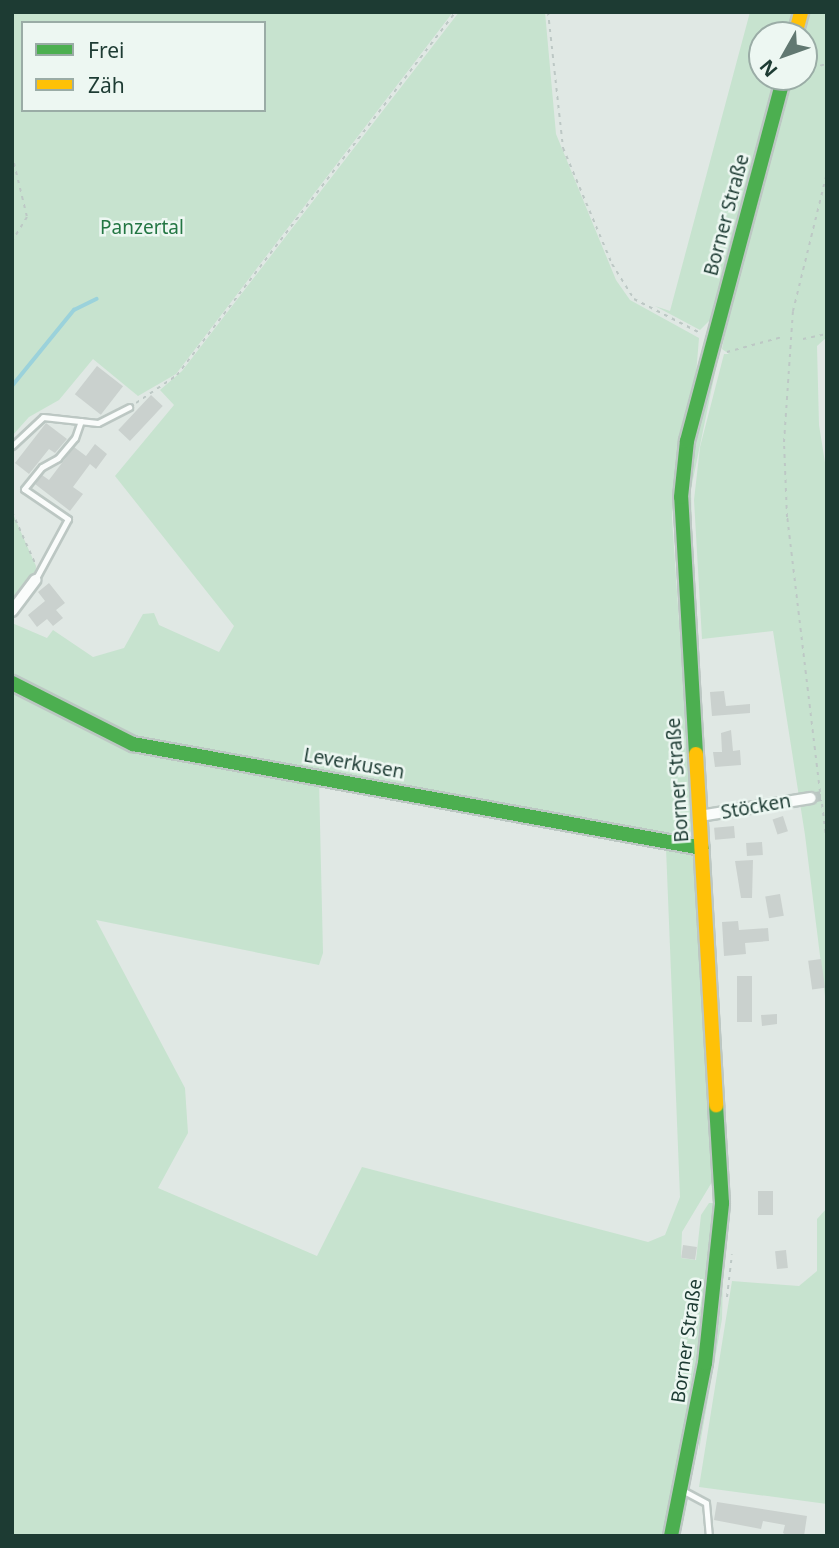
<!DOCTYPE html>
<meta charset="utf-8">
<style>
body{margin:0}
#map{position:relative;width:839px;height:1548px;overflow:hidden;background:#e0e8e4;font-family:"Noto Sans",sans-serif}
div>[style]{position:absolute}
[style*='--x']{left:calc(var(--x)*1px);top:calc(var(--y)*1px);width:calc(var(--w)*1px);rotate:calc(var(--a)*1deg)}
.green>*{inset:0;background:#c7e3cf}
.stream>*{height:3.5px;margin:-1.75px;padding:0 1.75px;transform-origin:1.75px;border-radius:1.75px;background:#9bd2db}
.building>*{inset:0;background:#cad1ce;transform-origin:0 0}
.street-tunnel>*{height:10px;margin-top:-5px;transform-origin:0;background:repeating-linear-gradient(90deg,#b9c5c1 0 10px,transparent 0 15px)}
.path>*{height:2px;margin-top:-1px;transform-origin:0;background:repeating-linear-gradient(90deg,#bdc8c5 0 3.5px,transparent 0 8.5px)}
.roads{filter:drop-shadow(2px 0 #bcc7c3) drop-shadow(-2px 0 #bcc7c3) drop-shadow(0 2px #bcc7c3) drop-shadow(0 -2px #bcc7c3)}
.lane>*{height:5px;margin:-2.5px;padding:0 2.5px;transform-origin:2.5px;border-radius:2.5px;background:#fafcfb}
.street>*{height:10px;margin:-5px;padding:0 5px;transform-origin:5px;border-radius:5px;background:#fafcfb}
.fast>*{height:14px;margin:-7px;padding:0 7px;transform-origin:7px;border-radius:7px;background:#4caf50}
.slow>*{height:14px;margin:-7px;padding:0 7px;transform-origin:7px;border-radius:7px;background:#ffc107}
span{translate:-50% -50%;white-space:nowrap;text-align:center;line-height:1.15;-webkit-text-stroke:5px #edf7f2;paint-order:stroke}
.street-label{font-size:19px;color:#1d3b33}
.park-label{font-size:19px;color:#237643}
.frame{position:absolute;inset:0;border:14px solid #1d3b33;pointer-events:none}
.legend{position:absolute;left:21px;top:21px;width:245px;height:91px;box-sizing:border-box;background:#edf7f2;border:2px solid #9aaca6;margin:0;padding:9px 12px;list-style:none;font-size:21px;color:#1d3b33}
.legend li{display:flex;align-items:center;gap:14px;height:35px}
.legend b{width:35px;border:2px solid #9aaca6}
.north{position:absolute;left:748px;top:21px;width:70px;height:70px;box-sizing:border-box;background:#edf7f2;border:2px solid #9aaca6;border-radius:50%;rotate:230deg;font-size:19px;font-weight:700;line-height:28px;text-align:center;color:#1d3b33}
.north::after{content:'';display:block;margin:auto;width:24px;height:32px;background:#617871;clip-path:polygon(50% 0,100% 100%,50% 72%,0 100%)}
</style>
<div id="map">
<div class="green">
<div style="clip-path:polygon(evenodd,12px 12px,453px 12px,176px 374px,138px 396px,93px 359px,59px 400px,29px 417px,12px 436px,12px 12px,23px 23px,264px 23px,264px 110px,23px 110px,23px 23px)"></div>
<div style="clip-path:polygon(459px 12px,545px 12px,556px 134px,616px 280px,630px 300px,699px 338px,696px 375px,676px 458px,672px 518px,693px 829px,683px 840px,319px 780px,323px 953px,319px 965px,96px 920px,185px 1088px,188px 1133px,158px 1188px,317px 1256px,362px 1167px,648px 1242px,665px 1235px,680px 1197px,666px 848px,689px 851px,694px 860px,698px 907px,712px 1182px,682px 1232px,681px 1258px,696px 1260px,701px 1215px,709px 1203px,714px 1203px,705px 1313px,664px 1536px,12px 1536px,12px 623px,47px 638px,53px 630px,93px 657px,124px 648px,143px 614px,154px 613px,159px 625px,219px 652px,234px 626px,115px 476px,174px 405px,160px 390px,182px 371px)"></div>
<div style="clip-path:polygon(750px 12px,793px 12px,787px 35px,762px 35px,762px 77px,776px 77px,712px 318px,700px 330px,655px 306px,670px 311px)"></div>
<div style="clip-path:polygon(809px 12px,827px 12px,827px 337px,817px 346px,819px 425px,827px 475px,827px 1012px,805px 835px,773px 631px,702px 639px,694px 500px,700px 447px,724px 354px,729px 354px,722px 349px,730px 309px,792px 77px,804px 77px,803px 35px)"></div>
<div style="clip-path:polygon(718px 358px,691px 489px,695px 639px,688px 509px,693px 444px)"></div>
<div style="clip-path:polygon(12px 512px,36px 566px,35px 580px,12px 601px)"></div>
<div style="clip-path:polygon(827px 1208px,827px 1504px,699px 1487px,732px 1281px,799px 1286px,817px 1271px,817px 1219px)"></div>
<div style="clip-path:polygon(723px 1280px,722px 1319px,699px 1450px,699px 1436px)"></div>
</div>
<div class="stream">
<div style="--x:12;--y:386;--w:98;--a:-50.8"></div>
<div style="--x:74;--y:310;--w:25;--a:-26"></div>
</div>
<div class="building">
<div style="left:97px;top:366px;width:33px;height:36px;rotate:38deg"></div>
<div style="left:151px;top:395px;width:16px;height:48px;rotate:43deg"></div>
<div style="clip-path:polygon(46px 423px,67px 439px,55px 453px,49px 449px,29px 474px,15px 463px)"></div>
<div style="clip-path:polygon(95px 444px,107px 454px,96px 469px,90px 464px,73px 487px,83px 494px,70px 511px,35px 484px,42px 475px,49px 480px,74px 447px,86px 456px)"></div>
<div style="clip-path:polygon(49px 583px,65px 603px,56px 610px,63px 618px,53px 626px,47px 619px,37px 627px,28px 615px,45px 601px,38px 592px)"></div>
<div style="clip-path:polygon(724px 691px,726px 706px,750px 704px,750px 713px,712px 716px,710px 692px)"></div>
<div style="clip-path:polygon(731px 730px,733px 751px,740px 750px,741px 765px,715px 767px,713px 752px,722px 752px,721px 733px)"></div>
<div style="left:783px;top:816px;width:16px;height:11px;rotate:72deg"></div>
<div style="left:734px;top:826px;width:12px;height:20px;rotate:85deg"></div>
<div style="left:762px;top:842px;width:13px;height:16px;rotate:86deg"></div>
<div style="clip-path:polygon(753px 860px,752px 898px,741px 898px,735px 861px)"></div>
<div style="left:780px;top:894px;width:22px;height:15px;rotate:80deg"></div>
<div style="clip-path:polygon(738px 921px,739px 930px,768px 928px,769px 941px,745px 943px,746px 954px,724px 956px,722px 922px)"></div>
<div style="left:821px;top:959px;width:29px;height:13px;rotate:82deg"></div>
<div style="left:737px;top:976px;width:15px;height:46px"></div>
<div style="clip-path:polygon(777px 1014px,777px 1024px,762px 1026px,761px 1015px)"></div>
<div style="left:758px;top:1191px;width:15px;height:24px"></div>
<div style="left:683px;top:1245px;width:14px;height:13px;rotate:8deg"></div>
<div style="left:786px;top:1250px;width:18px;height:11px;rotate:84deg"></div>
<div style="clip-path:polygon(717px 1502px,807px 1516px,804px 1536px,788px 1536px,783px 1533px,785px 1525px,763px 1521px,761px 1529px,714px 1520px)"></div>
</div>
<div class="street-tunnel">
<div style="--x:811;--y:798;--w:16;--a:-11"></div>
</div>
<div class="path">
<div style="--x:548;--y:12;--w:137;--a:83.7"></div>
<div style="--x:563;--y:148;--w:126;--a:67.1"></div>
<div style="--x:612;--y:264;--w:41;--a:57.8"></div>
<div style="--x:634;--y:299;--w:76;--a:27.2"></div>
<div style="--x:804;--y:70;--w:24;--a:-15"></div>
<div style="--x:12;--y:155;--w:64;--a:76.4"></div>
<div style="--x:27;--y:217;--w:28;--a:122"></div>
<div style="--x:803;--y:339;--w:25;--a:-12"></div>
<div style="--x:727;--y:352;--w:57;--a:-15.3"></div>
<div style="--x:136;--y:403;--w:50;--a:-34.3"></div>
<div style="--x:177;--y:375;--w:458;--a:-52.5"></div>
<div style="--x:12;--y:512;--w:56;--a:65.7"></div>
<div style="--x:820;--y:792;--w:277;--a:-96.8"></div>
<div style="--x:787;--y:517;--w:75;--a:-92.3"></div>
<div style="--x:784;--y:442;--w:131;--a:-86.1"></div>
<div style="--x:793;--y:311;--w:142;--a:-76.2"></div>
<div style="--x:822;--y:804;--w:41;--a:83"></div>
<div style="--x:727;--y:1297;--w:43;--a:-83.4"></div>
</div>
<div class="roads">
<div class="lane">
<div style="--x:12;--y:446;--w:42;--a:-43.1"></div>
<div style="--x:43;--y:417;--w:55;--a:6.2"></div>
<div style="--x:98;--y:423;--w:35;--a:-27"></div>
<div style="--x:35;--y:580;--w:69;--a:-61.6"></div>
<div style="--x:68;--y:519;--w:53;--a:-145.7"></div>
<div style="--x:24;--y:489;--w:28;--a:-51"></div>
<div style="--x:42;--y:467;--w:18;--a:-29"></div>
<div style="--x:58;--y:458;--w:26;--a:-50"></div>
<div style="--x:75;--y:438;--w:18;--a:-71"></div>
<div style="--x:682;--y:1490;--w:27;--a:28"></div>
<div style="--x:706;--y:1503;--w:33;--a:85"></div>
</div>
<div class="street">
<div style="--x:12;--y:611;--w:39;--a:-53"></div>
<div style="--x:700;--y:816;--w:112;--a:-9.2"></div>
</div>
<div class="fast">
<div style="--x:12;--y:683;--w:136;--a:26.8"></div>
<div style="--x:133;--y:744;--w:578;--a:10.36"></div>
<div style="--x:696;--y:754;--w:257;--a:-93.3"></div>
<div style="--x:681;--y:497;--w:56;--a:-83.9"></div>
<div style="--x:687;--y:441;--w:377;--a:-75.1"></div>
<div style="--x:671;--y:1536;--w:176;--a:-78.9"></div>
<div style="--x:705;--y:1363;--w:161;--a:-83.9"></div>
<div style="--x:722;--y:1203;--w:98;--a:-93.5"></div>
</div>
<div class="slow">
<div style="--x:795;--y:35;--w:24;--a:-75"></div>
<div style="--x:696;--y:754;--w:352;--a:86.7"></div>
</div>
</div>
<div class="street-label">
<span style="left:727px;top:215px;rotate:-75deg">Borner Straße</span>
<span style="left:354px;top:764px;rotate:10deg">Leverkusen</span>
<span style="left:678px;top:780px;rotate:-94deg">Borner Straße</span>
<span style="left:756px;top:807px;rotate:-10deg">Stöcken</span>
<span style="left:687px;top:1341px;rotate:-82deg">Borner Straße</span>
</div>
<div class="park-label">
<span style="left:142px;top:228px">Panzertal</span>
</div>
<div class="frame"></div>
<ul class="legend">
<li><b style="height:9px;background:#4caf50"></b>Frei</li>
<li><b style="height:9px;background:#ffc107"></b>Zäh</li>
</ul>
<div class="north">N</div>
</div>
